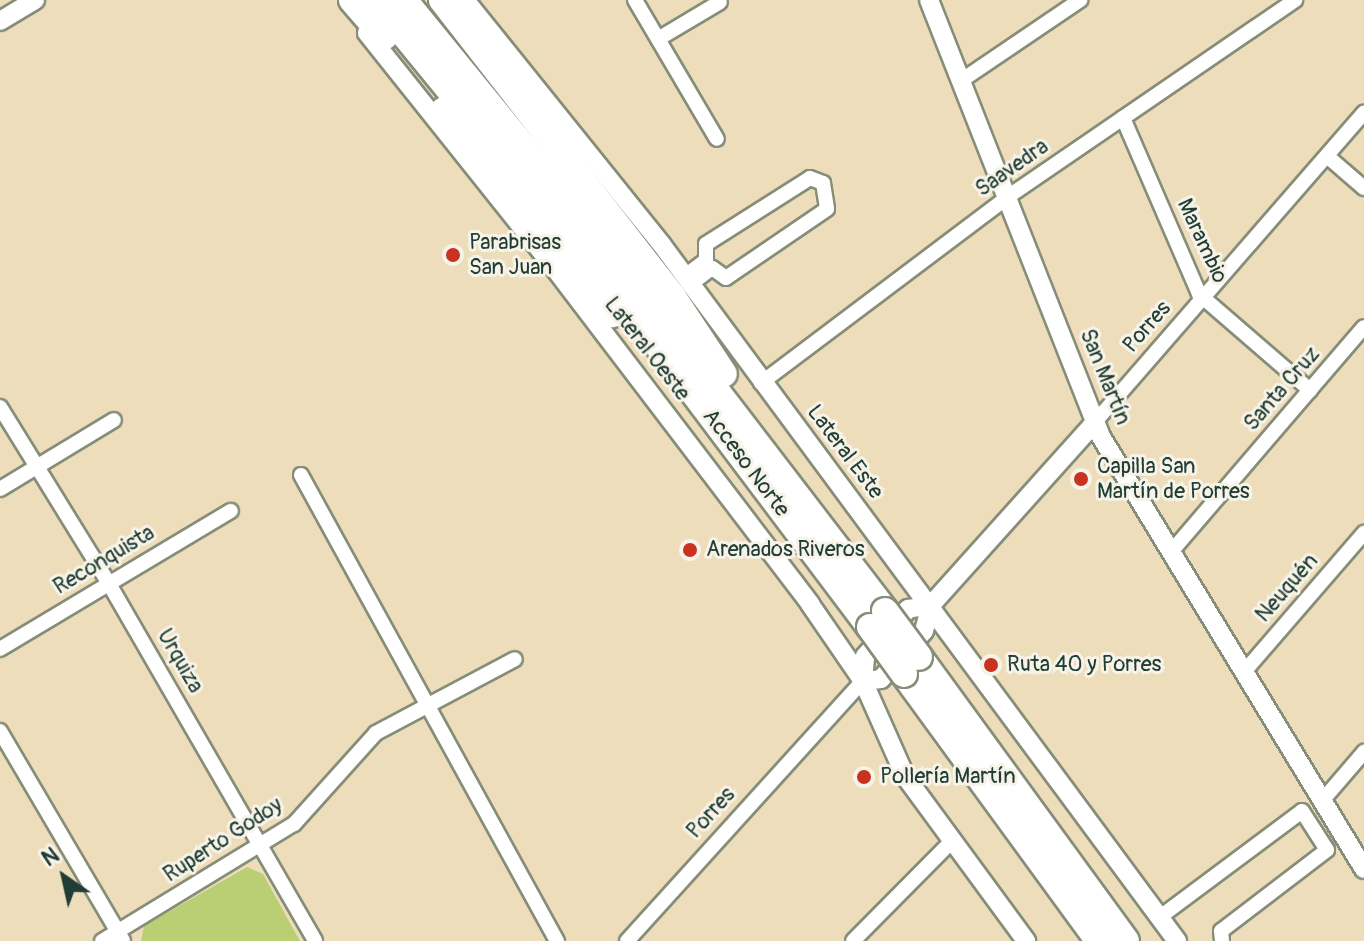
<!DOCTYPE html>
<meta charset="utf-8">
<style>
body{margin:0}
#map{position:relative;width:1364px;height:941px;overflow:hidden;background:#edb;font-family:Pangolin,sans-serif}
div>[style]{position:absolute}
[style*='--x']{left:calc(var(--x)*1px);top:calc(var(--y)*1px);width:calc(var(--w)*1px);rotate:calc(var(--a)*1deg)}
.green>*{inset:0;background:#bacf73}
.roads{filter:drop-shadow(2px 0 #868d78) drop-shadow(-2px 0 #868d78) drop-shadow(0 2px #868d78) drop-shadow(0 -2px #868d78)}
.minor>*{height:14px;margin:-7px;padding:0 7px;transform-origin:7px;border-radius:7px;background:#fff}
.tertiary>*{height:18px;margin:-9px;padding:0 9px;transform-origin:9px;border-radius:9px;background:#fff}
.motorway>*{height:26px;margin:-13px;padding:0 13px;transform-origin:13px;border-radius:13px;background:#fff}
.bridges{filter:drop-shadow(2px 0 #868d78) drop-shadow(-2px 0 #868d78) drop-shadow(0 2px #868d78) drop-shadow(0 -2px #868d78)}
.motorway-bridge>*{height:26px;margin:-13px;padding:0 13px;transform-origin:13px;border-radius:13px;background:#fff}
.dots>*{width:22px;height:22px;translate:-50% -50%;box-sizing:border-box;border:4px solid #f7f3e8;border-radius:50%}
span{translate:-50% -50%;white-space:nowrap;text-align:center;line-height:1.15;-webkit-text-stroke:6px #f7f3e8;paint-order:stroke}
.street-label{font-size:22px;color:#1f3d34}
.poi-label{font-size:22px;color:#1f3d34}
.left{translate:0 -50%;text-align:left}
.north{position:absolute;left:24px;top:837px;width:80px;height:80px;-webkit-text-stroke:6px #f7f3e8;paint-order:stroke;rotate:326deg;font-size:22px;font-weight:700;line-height:32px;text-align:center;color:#1f3d34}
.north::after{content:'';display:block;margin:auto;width:28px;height:36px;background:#1f3d34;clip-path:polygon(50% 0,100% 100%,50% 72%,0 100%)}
</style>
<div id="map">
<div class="green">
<div style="clip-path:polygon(247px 867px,263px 874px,300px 941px,141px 941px,144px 926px)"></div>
</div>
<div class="roads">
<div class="minor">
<div style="--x:635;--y:0;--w:161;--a:59.5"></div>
<div style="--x:658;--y:39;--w:72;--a:-30.8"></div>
<div style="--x:962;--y:80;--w:143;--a:-34.1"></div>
<div style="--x:1123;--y:118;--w:192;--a:66.6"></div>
<div style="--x:1199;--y:294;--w:147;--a:40.9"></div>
<div style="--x:1327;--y:156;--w:49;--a:40.9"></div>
<div style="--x:685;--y:276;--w:26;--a:-37"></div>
<div style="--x:706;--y:260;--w:16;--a:-90"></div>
<div style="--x:706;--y:244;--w:123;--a:-32.4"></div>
<div style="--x:810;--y:178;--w:14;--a:21"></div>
<div style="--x:823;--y:183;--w:26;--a:81"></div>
<div style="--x:827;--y:209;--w:122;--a:145.7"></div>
<div style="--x:726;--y:278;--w:17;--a:-144"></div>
<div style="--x:712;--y:268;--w:26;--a:143"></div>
<div style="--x:761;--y:383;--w:311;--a:-37"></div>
<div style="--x:1009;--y:196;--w:347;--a:-34.4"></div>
<div style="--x:0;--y:407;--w:206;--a:58.3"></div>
<div style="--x:108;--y:582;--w:414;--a:60"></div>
<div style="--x:1095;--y:422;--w:410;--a:-49"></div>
<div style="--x:301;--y:475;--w:532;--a:61.22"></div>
<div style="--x:0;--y:489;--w:133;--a:-31.2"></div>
<div style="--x:1171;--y:552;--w:296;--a:-49.4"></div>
<div style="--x:0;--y:649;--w:269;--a:-30.9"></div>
<div style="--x:1244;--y:672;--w:184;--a:-49.2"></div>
<div style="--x:0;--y:731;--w:243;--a:59.6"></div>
<div style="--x:1322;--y:801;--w:65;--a:-49.4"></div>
<div style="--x:1160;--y:917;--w:177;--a:-36.7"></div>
<div style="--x:1302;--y:811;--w:46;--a:57.3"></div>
<div style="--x:1327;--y:850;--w:133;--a:142.6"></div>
<div style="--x:1221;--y:931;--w:10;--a:84"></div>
<div style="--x:102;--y:941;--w:225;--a:-31.4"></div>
<div style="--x:294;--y:824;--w:122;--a:-48"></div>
<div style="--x:376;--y:733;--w:157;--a:-28"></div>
<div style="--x:627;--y:941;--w:351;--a:-47.8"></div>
<div style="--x:853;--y:941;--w:141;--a:-45.3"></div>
</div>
<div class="tertiary">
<div style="--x:465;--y:0;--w:314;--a:51.2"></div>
<div style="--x:662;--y:245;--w:866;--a:53.5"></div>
<div style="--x:929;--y:0;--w:467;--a:68.5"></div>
<div style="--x:1100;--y:435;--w:508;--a:58.69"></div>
<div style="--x:0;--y:21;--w:41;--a:-31"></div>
<div style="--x:367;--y:33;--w:303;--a:51.4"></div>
<div style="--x:556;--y:270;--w:420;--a:52.7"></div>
<div style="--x:810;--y:604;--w:93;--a:55.5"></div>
<div style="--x:863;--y:681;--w:104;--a:66.1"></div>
<div style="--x:905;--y:776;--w:205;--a:53.7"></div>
<div style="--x:863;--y:681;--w:18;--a:-6"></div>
<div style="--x:881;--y:679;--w:64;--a:-48.1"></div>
<div style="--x:924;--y:631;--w:27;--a:-75"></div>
<div style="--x:931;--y:605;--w:246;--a:-48.1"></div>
<div style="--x:863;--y:681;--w:25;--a:-85"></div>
<div style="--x:865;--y:656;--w:64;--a:-47.5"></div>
<div style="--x:908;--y:609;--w:23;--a:-10"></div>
</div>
<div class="motorway">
<div style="--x:352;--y:0;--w:49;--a:49.1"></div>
<div style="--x:376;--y:0;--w:443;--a:50.8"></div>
<div style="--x:656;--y:343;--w:356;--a:53"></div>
<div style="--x:404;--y:0;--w:335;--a:50.8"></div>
<div style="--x:616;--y:260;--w:442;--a:52.5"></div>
<div style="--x:442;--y:0;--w:376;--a:52.1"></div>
<div style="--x:673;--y:297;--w:92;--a:56.5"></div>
<div style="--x:444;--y:110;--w:265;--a:50.4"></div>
<div style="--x:919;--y:657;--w:351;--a:53.9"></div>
<div style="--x:904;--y:674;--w:331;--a:53.9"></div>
</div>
</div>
<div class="bridges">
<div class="motorway-bridge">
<div style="--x:885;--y:611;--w:57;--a:53.5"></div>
<div style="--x:870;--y:627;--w:58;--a:54.1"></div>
</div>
</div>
<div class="dots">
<div style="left:453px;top:255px;background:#c8321e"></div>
<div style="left:1081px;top:479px;background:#c8321e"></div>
<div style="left:690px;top:550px;background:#c8321e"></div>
<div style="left:991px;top:665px;background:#c8321e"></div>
<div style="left:864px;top:777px;background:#c8321e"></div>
</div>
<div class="street-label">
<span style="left:1012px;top:168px;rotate:-35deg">Saavedra</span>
<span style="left:1202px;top:241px;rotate:65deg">Marambio</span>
<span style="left:1147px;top:327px;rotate:-49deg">Porres</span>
<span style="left:647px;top:349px;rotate:52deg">Lateral Oeste</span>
<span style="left:1105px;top:377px;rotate:68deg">San Martín</span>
<span style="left:1282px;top:389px;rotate:-49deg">Santa Cruz</span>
<span style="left:845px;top:452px;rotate:53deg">Lateral Este</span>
<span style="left:746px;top:463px;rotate:53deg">Acceso Norte</span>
<span style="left:104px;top:560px;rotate:-31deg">Reconquista</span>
<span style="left:1287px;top:588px;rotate:-49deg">Neuquén</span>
<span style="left:180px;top:661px;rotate:60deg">Urquiza</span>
<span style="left:711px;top:813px;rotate:-48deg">Porres</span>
<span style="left:223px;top:840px;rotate:-33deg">Ruperto Godoy</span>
</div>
<div class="poi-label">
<span class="left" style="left:469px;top:255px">Parabrisas<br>San Juan</span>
<span class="left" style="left:1097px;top:479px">Capilla San<br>Martín de Porres</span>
<span class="left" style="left:706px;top:550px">Arenados Riveros</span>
<span class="left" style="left:1007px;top:665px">Ruta 40 y Porres</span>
<span class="left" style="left:880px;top:777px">Pollería Martín</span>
</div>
<div class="north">N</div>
</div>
